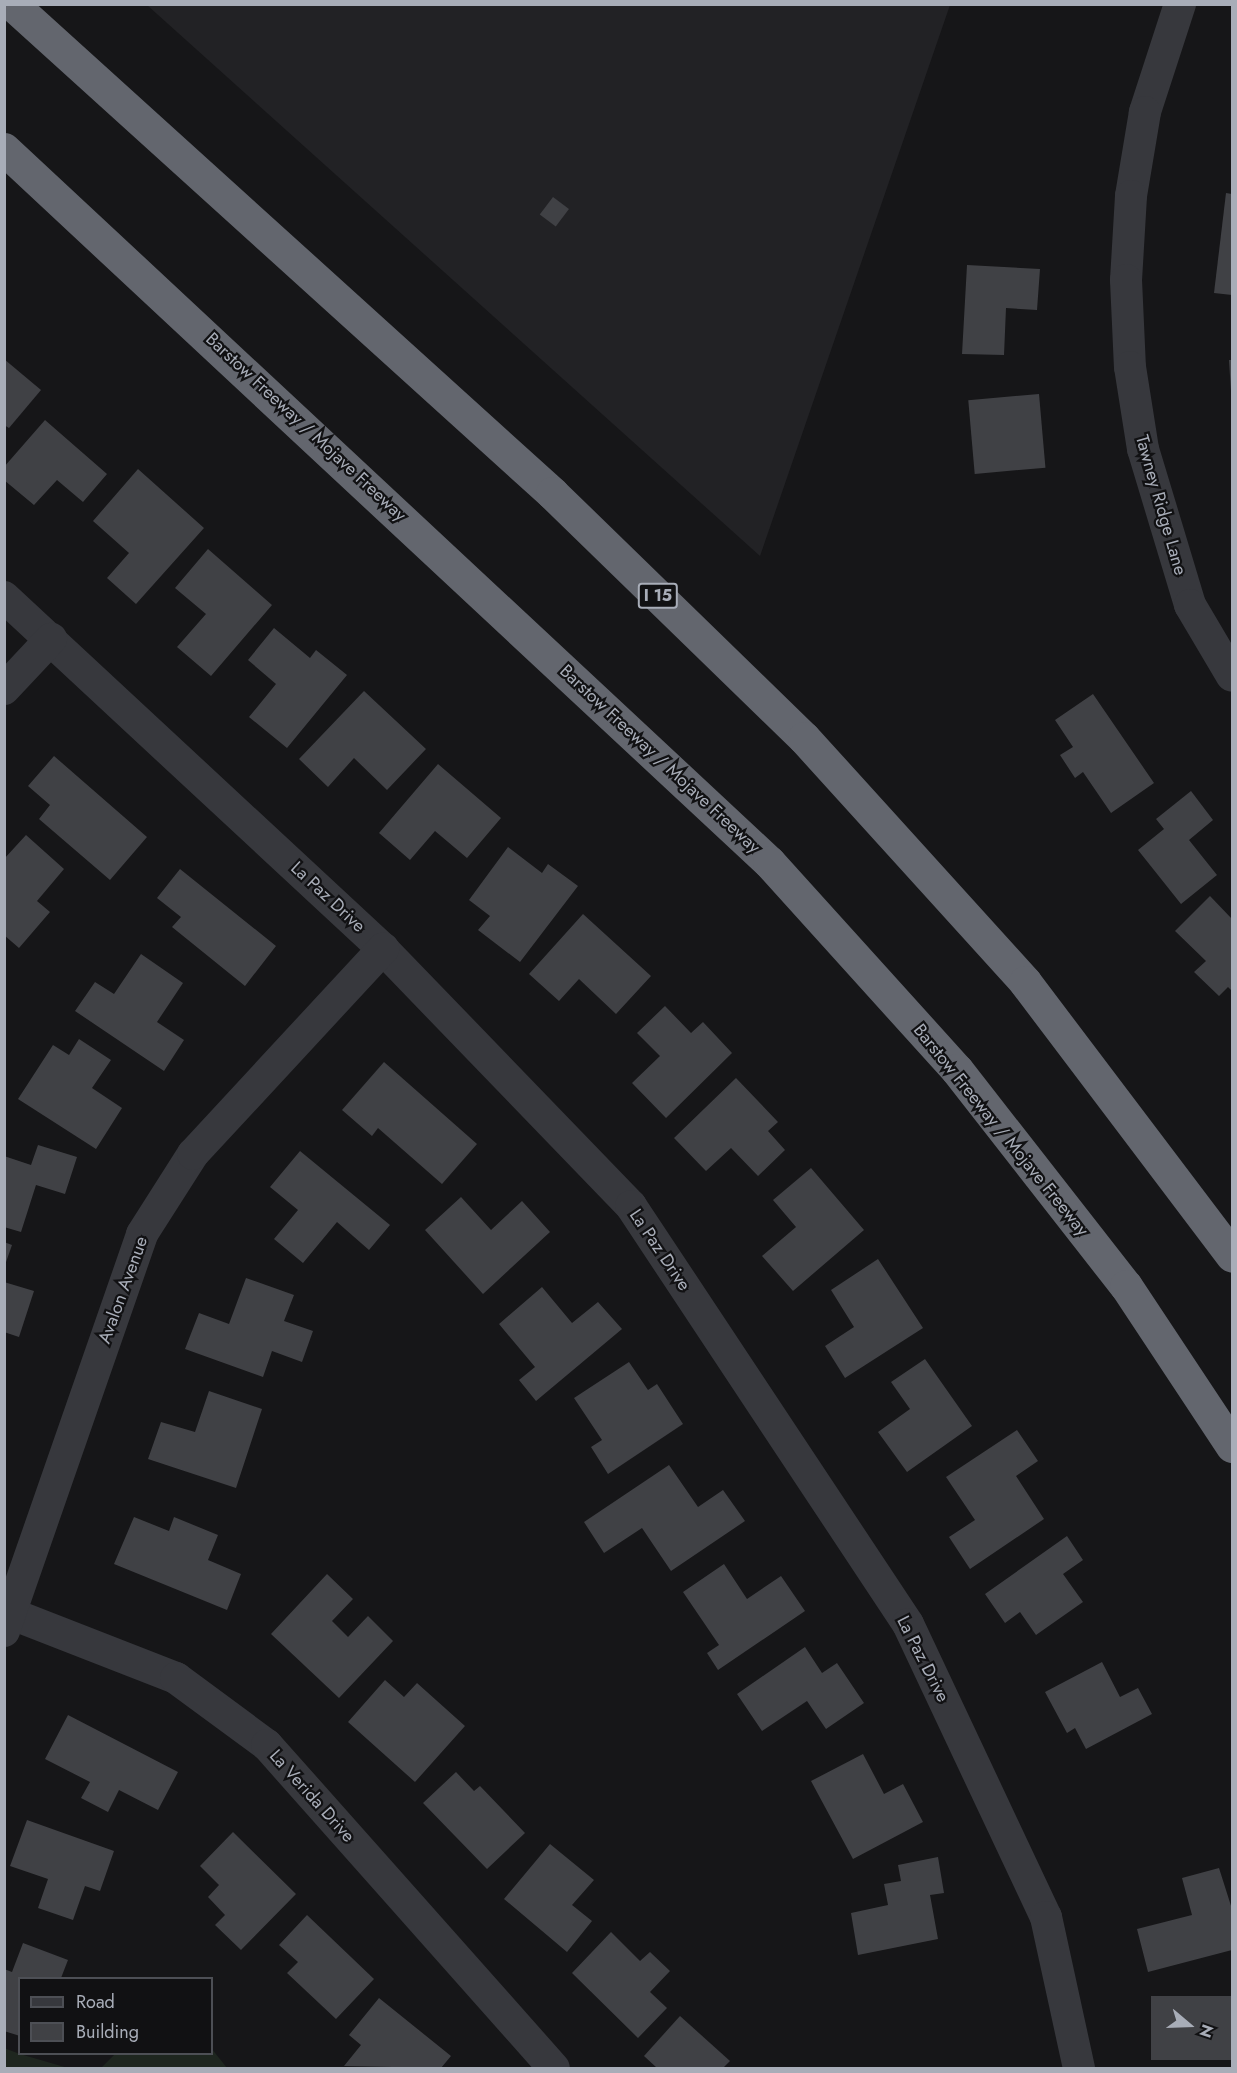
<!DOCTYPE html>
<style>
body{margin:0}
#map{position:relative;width:1237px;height:2073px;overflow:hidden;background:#161618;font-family:Jost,sans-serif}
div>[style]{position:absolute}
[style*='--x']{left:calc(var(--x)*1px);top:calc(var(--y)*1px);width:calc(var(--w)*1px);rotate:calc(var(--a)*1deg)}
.built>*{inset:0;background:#222225}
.green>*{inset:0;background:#1e261f}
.building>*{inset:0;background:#404145;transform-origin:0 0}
.minor>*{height:32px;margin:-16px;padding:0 16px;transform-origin:16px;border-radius:16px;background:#37383d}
.highway>*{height:33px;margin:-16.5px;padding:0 16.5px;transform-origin:16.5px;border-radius:16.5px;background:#63666e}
span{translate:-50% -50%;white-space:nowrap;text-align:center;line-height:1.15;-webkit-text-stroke:4.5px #111113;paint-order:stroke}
.shield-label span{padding:2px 4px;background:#111113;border:2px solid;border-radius:4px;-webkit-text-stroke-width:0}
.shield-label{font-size:16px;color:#a8adb8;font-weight:700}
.street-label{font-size:18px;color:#a8adb8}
.frame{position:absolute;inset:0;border:6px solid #a8adb8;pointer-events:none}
.legend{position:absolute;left:18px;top:1977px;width:195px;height:78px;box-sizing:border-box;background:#111113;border:2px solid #4d4f55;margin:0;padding:8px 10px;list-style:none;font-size:18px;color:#a8adb8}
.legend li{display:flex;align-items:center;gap:12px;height:30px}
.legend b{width:30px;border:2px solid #4d4f55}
.north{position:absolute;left:1159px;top:1995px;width:60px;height:60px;-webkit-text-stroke:4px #111113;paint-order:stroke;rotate:109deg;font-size:16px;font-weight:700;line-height:24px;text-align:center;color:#a8adb8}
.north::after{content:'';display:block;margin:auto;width:21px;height:27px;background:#a8adb8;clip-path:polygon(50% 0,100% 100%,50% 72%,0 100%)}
</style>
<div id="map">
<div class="built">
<div style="clip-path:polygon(147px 5px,950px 5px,760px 556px)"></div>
</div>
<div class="green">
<div style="clip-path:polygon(4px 2048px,20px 2054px,68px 2068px,5px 2068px)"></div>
<div style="clip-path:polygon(212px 2049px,227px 2068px,101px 2068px,115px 2054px,212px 2054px)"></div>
</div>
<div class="building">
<div style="clip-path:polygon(1226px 193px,1232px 194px,1232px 295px,1214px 293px)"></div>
<div style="left:553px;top:197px;width:20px;height:22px;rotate:37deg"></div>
<div style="clip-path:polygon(967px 265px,1040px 269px,1037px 310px,1006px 308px,1004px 355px,962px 354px)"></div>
<div style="clip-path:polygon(4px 359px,41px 390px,9px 428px,4px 425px)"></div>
<div style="clip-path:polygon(1229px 360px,1232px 360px,1232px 391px,1231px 391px)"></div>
<div style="left:1039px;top:394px;width:74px;height:71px;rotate:85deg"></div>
<div style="clip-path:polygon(45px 420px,107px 474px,83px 502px,57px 480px,34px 505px,4px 480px,4px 467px)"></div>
<div style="clip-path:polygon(138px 469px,204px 528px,136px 604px,107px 578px,129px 553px,93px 521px)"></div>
<div style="clip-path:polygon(208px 549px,272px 605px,211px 676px,177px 647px,206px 614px,175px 588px)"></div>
<div style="clip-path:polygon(274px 628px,310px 658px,316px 650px,347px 675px,287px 748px,249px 717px,276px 684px,248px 660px)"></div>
<div style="clip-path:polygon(364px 691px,426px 749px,387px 790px,354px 758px,328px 787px,299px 759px)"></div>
<div style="clip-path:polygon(1093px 694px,1154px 783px,1111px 813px,1083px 772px,1075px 778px,1060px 755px,1073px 747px,1055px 720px)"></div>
<div style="clip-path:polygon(54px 756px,147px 837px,110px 880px,39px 819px,50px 805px,28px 786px)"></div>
<div style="clip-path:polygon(438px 764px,501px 818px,467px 858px,435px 831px,410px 860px,379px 833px)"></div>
<div style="clip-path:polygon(1191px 791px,1213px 820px,1189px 840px,1217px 875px,1181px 904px,1138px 850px,1164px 829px,1156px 819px)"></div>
<div style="clip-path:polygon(26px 835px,64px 869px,37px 901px,50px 912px,19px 948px,4px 935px,4px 859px)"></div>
<div style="clip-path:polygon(508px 847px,542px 873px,548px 864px,578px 886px,520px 962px,478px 930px,490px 916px,469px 900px)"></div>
<div style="clip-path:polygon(180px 869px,276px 946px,245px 986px,172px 927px,181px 917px,157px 898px)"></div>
<div style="clip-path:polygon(1210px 896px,1232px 919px,1232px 991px,1228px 987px,1219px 996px,1194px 972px,1206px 961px,1175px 931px)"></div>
<div style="clip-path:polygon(583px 914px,651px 976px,616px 1014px,579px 979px,559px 1001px,529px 974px)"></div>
<div style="clip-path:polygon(141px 954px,183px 983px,157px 1022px,184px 1040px,164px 1071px,75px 1011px,95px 982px,114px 994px)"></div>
<div style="clip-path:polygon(665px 1006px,691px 1033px,703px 1022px,732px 1053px,666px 1118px,632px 1083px,660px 1056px,637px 1033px)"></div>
<div style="clip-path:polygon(79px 1039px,111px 1060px,92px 1088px,122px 1108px,96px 1149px,18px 1099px,53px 1045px,69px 1055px)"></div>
<div style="clip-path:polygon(384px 1062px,477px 1144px,442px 1184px,378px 1128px,372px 1136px,342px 1110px)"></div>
<div style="clip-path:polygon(736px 1078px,778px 1122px,768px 1131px,785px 1150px,758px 1176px,731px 1148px,706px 1171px,674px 1138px)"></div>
<div style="clip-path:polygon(38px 1145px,77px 1157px,65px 1194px,36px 1185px,21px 1232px,4px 1227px,4px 1156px,31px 1165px)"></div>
<div style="clip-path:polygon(300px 1151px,390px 1225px,369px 1250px,337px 1222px,303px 1263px,274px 1239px,298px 1210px,270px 1187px)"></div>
<div style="clip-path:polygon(811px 1168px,864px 1230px,793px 1291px,762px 1256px,796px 1227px,773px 1200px)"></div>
<div style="clip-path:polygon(461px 1197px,491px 1230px,522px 1201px,550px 1232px,483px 1294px,425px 1230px)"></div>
<div style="clip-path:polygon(4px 1242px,12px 1245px,5px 1265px,4px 1265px)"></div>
<div style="clip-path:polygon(878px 1259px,923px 1328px,845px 1378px,825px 1346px,854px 1327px,831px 1290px)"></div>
<div style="clip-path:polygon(246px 1278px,294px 1295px,284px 1321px,313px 1331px,302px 1362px,272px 1351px,263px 1377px,185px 1349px,199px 1313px,229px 1324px)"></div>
<div style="clip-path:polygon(4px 1282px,34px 1291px,19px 1337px,4px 1332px)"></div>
<div style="clip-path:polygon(542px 1287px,572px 1323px,598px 1302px,622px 1329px,536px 1401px,519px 1380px,535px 1367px,499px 1324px)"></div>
<div style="clip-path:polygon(925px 1359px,972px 1426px,907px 1472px,878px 1432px,910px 1409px,891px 1382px)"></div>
<div style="clip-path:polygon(629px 1362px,648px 1390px,657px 1384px,683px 1424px,608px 1474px,591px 1447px,602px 1440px,574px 1398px)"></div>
<div style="clip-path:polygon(209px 1391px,262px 1409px,236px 1488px,148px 1459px,161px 1422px,195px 1432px)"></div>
<div style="clip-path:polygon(1017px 1430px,1038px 1461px,1016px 1476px,1044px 1519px,970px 1569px,949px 1537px,975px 1520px,946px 1477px)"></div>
<div style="clip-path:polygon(669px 1465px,698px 1507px,723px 1490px,745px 1521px,671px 1571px,642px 1528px,604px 1553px,584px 1522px)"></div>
<div style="clip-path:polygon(134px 1517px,169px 1531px,174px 1517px,218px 1535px,208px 1560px,241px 1574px,227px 1610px,114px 1564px)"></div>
<div style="clip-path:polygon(1067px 1536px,1083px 1560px,1063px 1574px,1083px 1602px,1036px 1635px,1020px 1612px,1005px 1623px,985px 1594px)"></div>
<div style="clip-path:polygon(724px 1564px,747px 1599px,781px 1576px,805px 1611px,718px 1670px,707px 1653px,719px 1645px,683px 1592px)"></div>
<div style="clip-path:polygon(327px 1574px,353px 1599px,332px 1621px,348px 1637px,368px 1616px,393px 1641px,339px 1698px,271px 1634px)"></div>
<div style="clip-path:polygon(805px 1647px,822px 1673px,837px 1663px,864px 1703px,826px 1729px,807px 1701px,762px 1731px,737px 1694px)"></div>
<div style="clip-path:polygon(1102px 1662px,1120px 1697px,1138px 1688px,1152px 1714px,1086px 1749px,1075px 1728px,1067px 1733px,1045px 1692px)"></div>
<div style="clip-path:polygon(385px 1680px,404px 1697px,417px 1683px,465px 1726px,415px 1782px,348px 1722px)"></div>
<div style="clip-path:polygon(68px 1715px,178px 1772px,158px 1810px,119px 1790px,108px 1812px,81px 1798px,90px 1782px,45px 1759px)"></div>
<div style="clip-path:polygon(863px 1754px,884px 1794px,903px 1784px,923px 1822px,853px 1859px,811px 1781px)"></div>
<div style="clip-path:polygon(456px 1772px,474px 1791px,480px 1786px,525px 1833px,487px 1869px,423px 1803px)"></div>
<div style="clip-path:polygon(27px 1820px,114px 1851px,100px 1891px,85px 1886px,73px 1920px,38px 1908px,48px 1879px,10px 1866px)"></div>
<div style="clip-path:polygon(233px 1832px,296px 1894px,241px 1950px,215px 1925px,225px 1915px,208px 1897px,219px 1885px,200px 1866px)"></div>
<div style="clip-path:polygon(550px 1844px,594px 1880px,572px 1905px,592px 1921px,567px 1952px,504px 1899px)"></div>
<div style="clip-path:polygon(938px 1857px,944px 1893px,930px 1895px,938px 1939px,858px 1955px,851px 1913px,888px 1905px,884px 1884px,901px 1881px,898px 1865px)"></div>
<div style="clip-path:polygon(1219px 1868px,1232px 1909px,1232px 1950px,1148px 1972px,1137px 1929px,1192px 1915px,1182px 1878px)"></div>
<div style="clip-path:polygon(307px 1915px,374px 1979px,336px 2019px,287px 1973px,298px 1962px,279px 1945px)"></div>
<div style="clip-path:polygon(611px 1932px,640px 1961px,650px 1952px,670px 1971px,650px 1992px,667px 2008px,638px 2038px,572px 1973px)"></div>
<div style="clip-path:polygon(23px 1943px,68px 1960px,61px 1978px,20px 1978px,20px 2036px,4px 2031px,4px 1969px,12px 1972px)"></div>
<div style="left:1232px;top:1996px;width:64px;height:81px;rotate:90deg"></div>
<div style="clip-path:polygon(379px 1998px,451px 2056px,441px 2068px,344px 2066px,361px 2045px,349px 2035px)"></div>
<div style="clip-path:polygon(680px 2016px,730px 2061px,723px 2068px,657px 2068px,644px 2056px)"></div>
</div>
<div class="minor">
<div style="--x:1180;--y:4;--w:114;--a:108"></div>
<div style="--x:1145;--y:112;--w:85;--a:99.5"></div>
<div style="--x:1131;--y:196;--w:84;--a:93.4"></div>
<div style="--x:1126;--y:280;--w:87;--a:87.4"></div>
<div style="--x:1130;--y:367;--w:83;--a:81"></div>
<div style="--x:1143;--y:449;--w:163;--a:73.2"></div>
<div style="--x:1190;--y:605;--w:82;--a:59.4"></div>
<div style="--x:4;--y:597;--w:517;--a:42.88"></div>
<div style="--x:383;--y:949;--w:357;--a:46"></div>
<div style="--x:631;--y:1206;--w:501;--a:56.47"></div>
<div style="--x:908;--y:1624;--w:324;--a:64.8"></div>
<div style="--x:1046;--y:1917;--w:155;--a:77.7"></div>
<div style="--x:4;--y:689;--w:69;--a:-46.8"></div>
<div style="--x:4;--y:1611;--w:185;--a:21.3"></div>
<div style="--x:176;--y:1678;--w:113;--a:36.4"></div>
<div style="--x:267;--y:1745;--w:432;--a:48.4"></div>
<div style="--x:4;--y:1631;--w:420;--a:-70.8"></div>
<div style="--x:142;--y:1234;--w:95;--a:-57.5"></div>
<div style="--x:193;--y:1154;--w:280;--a:-47.2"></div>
</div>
<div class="highway">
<div style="--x:12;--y:4;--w:729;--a:42.16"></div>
<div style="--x:552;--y:493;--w:351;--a:44.2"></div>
<div style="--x:804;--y:738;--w:329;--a:47.8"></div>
<div style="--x:1025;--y:982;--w:343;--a:52.9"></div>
<div style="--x:4;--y:149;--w:1046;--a:42.99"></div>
<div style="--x:769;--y:862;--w:280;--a:47.9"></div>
<div style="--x:957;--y:1070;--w:274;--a:52"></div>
<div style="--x:1126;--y:1286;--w:192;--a:56.5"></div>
</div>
<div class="shield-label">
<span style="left:658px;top:596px">I 15</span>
</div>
<div class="street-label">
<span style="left:306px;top:427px;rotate:43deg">Barstow Freeway / Mojave Freeway</span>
<span style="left:1161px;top:505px;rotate:74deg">Tawney Ridge Lane</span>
<span style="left:660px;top:759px;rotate:43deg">Barstow Freeway / Mojave Freeway</span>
<span style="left:328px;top:897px;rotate:43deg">La Paz Drive</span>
<span style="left:1001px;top:1130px;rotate:51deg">Barstow Freeway / Mojave Freeway</span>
<span style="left:660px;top:1250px;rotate:56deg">La Paz Drive</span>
<span style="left:123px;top:1290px;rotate:-70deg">Avalon Avenue</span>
<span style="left:923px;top:1659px;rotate:63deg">La Paz Drive</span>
<span style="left:312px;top:1796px;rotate:48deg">La Verida Drive</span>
</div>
<div class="frame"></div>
<ul class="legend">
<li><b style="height:8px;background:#37383d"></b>Road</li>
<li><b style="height:16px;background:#404145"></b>Building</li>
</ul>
<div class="north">N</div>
</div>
